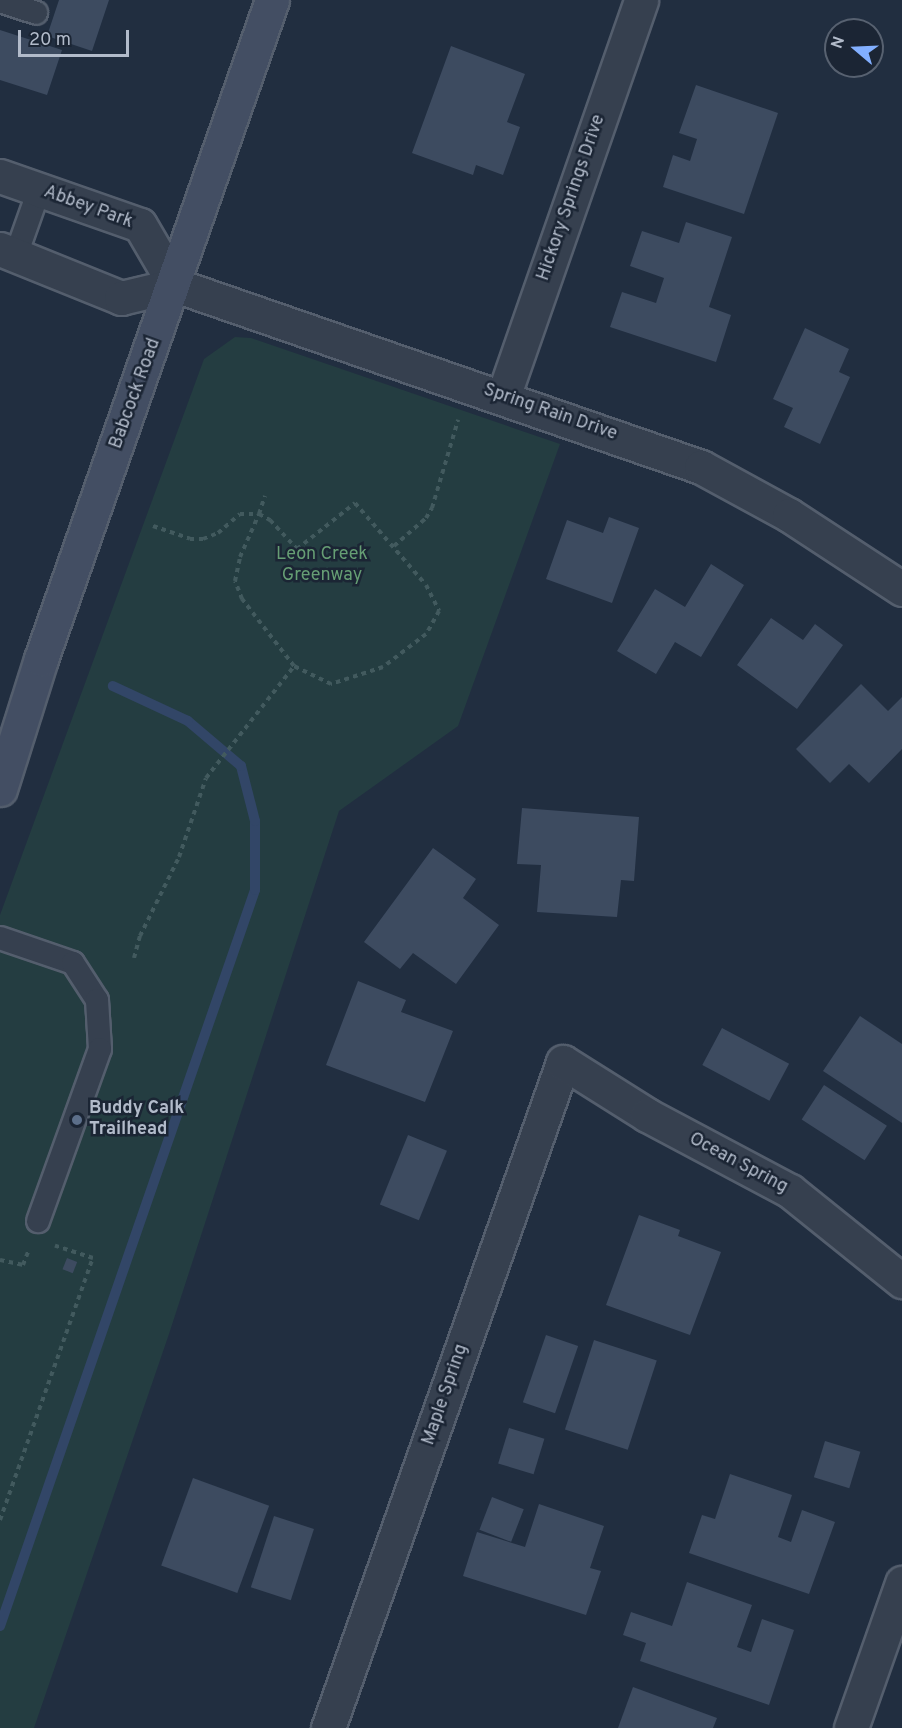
<!DOCTYPE html>
<style>
body{margin:0}
#map{position:relative;width:902px;height:1728px;overflow:hidden;background:#212e40;font-family:Overpass,sans-serif}
div>[style]{position:absolute}
[style*='--x']{left:calc(var(--x)*1px);top:calc(var(--y)*1px);width:calc(var(--w)*1px);rotate:calc(var(--a)*1deg)}
.green>*{inset:0;background:#243d41}
.stream>*{height:10px;margin:-5px;padding:0 5px;transform-origin:5px;border-radius:5px;background:#324667}
.building>*{inset:0;background:#3d4b60;transform-origin:0 0}
.path>*{height:4px;margin-top:-2px;transform-origin:0;background:repeating-linear-gradient(90deg,#425a5e 0 4.5px,transparent 0 9px)}
.roads{filter:drop-shadow(2px 0 #545e6d) drop-shadow(-2px 0 #545e6d) drop-shadow(0 2px #545e6d) drop-shadow(0 -2px #545e6d)}
.lane>*{height:22px;margin:-11px;padding:0 11px;transform-origin:11px;border-radius:11px;background:#36404f}
.street>*{height:33px;margin:-16.5px;padding:0 16.5px;transform-origin:16.5px;border-radius:16.5px;background:#36404f}
.secondary>*{height:33px;margin:-16.5px;padding:0 16.5px;transform-origin:16.5px;border-radius:16.5px;background:#434e63}
.dots>*{width:16px;height:16px;translate:-50% -50%;box-sizing:border-box;border:3px solid #1b2534;border-radius:50%}
span{translate:-50% -50%;white-space:nowrap;text-align:center;line-height:1.15;-webkit-text-stroke:5px #1b2534;paint-order:stroke}
.street-label{font-size:18px;color:#b2bbca}
.park-label{font-size:18px;color:#669e74}
.poi-label{font-size:18px;color:#b2bbca;font-weight:700}
.left{translate:0 -50%;text-align:left}
.north{position:absolute;left:824px;top:18px;width:60px;height:60px;box-sizing:border-box;background:#1b2534;border:2px solid #576170;border-radius:50%;rotate:289deg;font-size:16px;font-weight:700;line-height:24px;text-align:center;color:#b2bbca}
.north::after{content:'';display:block;margin:auto;width:21px;height:27px;background:#82afff;clip-path:polygon(50% 0,100% 100%,50% 72%,0 100%)}
.scale{position:absolute;left:18px;top:30px;width:111px;height:27px;box-sizing:border-box;border:3px solid #b2bbca;border-top:0;padding-left:8px;font-size:18px;line-height:21px;white-space:nowrap;color:#b2bbca;-webkit-text-stroke:4px #1b2534;paint-order:stroke}
</style>
<div id="map">
<div class="green">
<div style="clip-path:polygon(235px 337px,251px 338px,560px 444px,458px 726px,339px 811px,169px 1334px,34px 1728px,0 1728px,0 915px,204px 359px)"></div>
</div>
<div class="stream">
<div style="--x:0;--y:1626;--w:779;--a:-70.89"></div>
<div style="--x:255;--y:890;--w:69;--a:-90"></div>
<div style="--x:255;--y:821;--w:57;--a:-104.3"></div>
<div style="--x:241;--y:766;--w:70;--a:-139.7"></div>
<div style="--x:188;--y:721;--w:83;--a:-155"></div>
</div>
<div class="building">
<div style="clip-path:polygon(59px 0,109px 0,92px 51px,47px 36px)"></div>
<div style="clip-path:polygon(0 30px,62px 50px,47px 95px,0 80px)"></div>
<div style="clip-path:polygon(451px 46px,525px 74px,507px 122px,520px 127px,503px 175px,476px 165px,473px 175px,412px 153px)"></div>
<div style="clip-path:polygon(696px 85px,778px 113px,744px 214px,663px 187px,673px 155px,690px 161px,697px 139px,679px 133px)"></div>
<div style="clip-path:polygon(686px 222px,732px 237px,709px 307px,731px 315px,716px 362px,610px 327px,622px 292px,656px 303px,664px 278px,630px 266px,642px 231px,679px 243px)"></div>
<div style="clip-path:polygon(805px 328px,849px 349px,839px 372px,850px 377px,820px 444px,784px 427px,793px 408px,773px 399px)"></div>
<div style="clip-path:polygon(609px 517px,639px 528px,612px 603px,546px 579px,567px 520px,603px 533px)"></div>
<div style="clip-path:polygon(711px 564px,744px 585px,701px 657px,675px 642px,656px 674px,617px 651px,655px 589px,685px 607px)"></div>
<div style="clip-path:polygon(771px 618px,803px 640px,815px 624px,843px 645px,797px 709px,737px 665px)"></div>
<div style="clip-path:polygon(861px 684px,888px 711px,902px 697px,902px 749px,869px 783px,849px 764px,830px 783px,796px 749px)"></div>
<div style="clip-path:polygon(522px 808px,639px 817px,634px 881px,621px 880px,617px 917px,537px 912px,541px 865px,517px 864px)"></div>
<div style="clip-path:polygon(433px 848px,476px 879px,463px 898px,499px 925px,456px 984px,413px 953px,400px 969px,364px 942px)"></div>
<div style="clip-path:polygon(358px 981px,406px 1000px,401px 1012px,453px 1031px,425px 1102px,326px 1065px)"></div>
<div style="clip-path:polygon(860px 1016px,902px 1044px,902px 1123px,823px 1071px)"></div>
<div style="left:722px;top:1028px;width:76px;height:42px;rotate:28deg"></div>
<div style="left:824px;top:1085px;width:75px;height:41px;rotate:33deg"></div>
<div style="left:408px;top:1135px;width:42px;height:75px;rotate:22deg"></div>
<div style="clip-path:polygon(639px 1215px,680px 1230px,678px 1236px,721px 1252px,690px 1335px,606px 1305px)"></div>
<div style="left:67px;top:1258px;width:11px;height:12px;rotate:22deg"></div>
<div style="left:546px;top:1335px;width:34px;height:71px;rotate:19deg"></div>
<div style="left:594px;top:1340px;width:66px;height:94px;rotate:18deg"></div>
<div style="left:509px;top:1428px;width:37px;height:37px;rotate:17deg"></div>
<div style="left:825px;top:1441px;width:37px;height:38px;rotate:17deg"></div>
<div style="clip-path:polygon(730px 1474px,792px 1495px,778px 1537px,791px 1542px,802px 1510px,835px 1522px,809px 1594px,689px 1553px,702px 1515px,715px 1519px)"></div>
<div style="left:193px;top:1478px;width:81px;height:93px;rotate:20deg"></div>
<div style="left:492px;top:1497px;width:34px;height:35px;rotate:21deg"></div>
<div style="clip-path:polygon(539px 1504px,604px 1526px,590px 1568px,601px 1571px,586px 1615px,463px 1576px,477px 1532px,525px 1547px)"></div>
<div style="left:274px;top:1516px;width:42px;height:75px;rotate:18deg"></div>
<div style="clip-path:polygon(687px 1582px,752px 1605px,737px 1647px,751px 1652px,762px 1619px,794px 1630px,769px 1705px,640px 1661px,646px 1643px,623px 1635px,631px 1612px,672px 1626px)"></div>
<div style="clip-path:polygon(633px 1687px,717px 1718px,713px 1728px,618px 1728px)"></div>
</div>
<div class="path">
<div style="--x:153;--y:526;--w:39;--a:19"></div>
<div style="--x:190;--y:539;--w:13;--a:0"></div>
<div style="--x:203;--y:539;--w:16;--a:-22"></div>
<div style="--x:218;--y:533;--w:29;--a:-41"></div>
<div style="--x:240;--y:514;--w:19;--a:0"></div>
<div style="--x:259;--y:514;--w:13;--a:29"></div>
<div style="--x:270;--y:520;--w:40;--a:47"></div>
<div style="--x:297;--y:549;--w:74;--a:-38.4"></div>
<div style="--x:355;--y:503;--w:108;--a:49.1"></div>
<div style="--x:426;--y:585;--w:29;--a:63"></div>
<div style="--x:439;--y:611;--w:26;--a:119"></div>
<div style="--x:426;--y:634;--w:54;--a:142.5"></div>
<div style="--x:383;--y:667;--w:55;--a:161.9"></div>
<div style="--x:331;--y:684;--w:41;--a:-154.1"></div>
<div style="--x:294;--y:666;--w:85;--a:-127.8"></div>
<div style="--x:242;--y:599;--w:19;--a:-111"></div>
<div style="--x:235;--y:581;--w:25;--a:-78"></div>
<div style="--x:240;--y:557;--w:47;--a:-66.2"></div>
<div style="--x:259;--y:514;--w:19;--a:-72"></div>
<div style="--x:394;--y:546;--w:43;--a:-41.2"></div>
<div style="--x:426;--y:518;--w:12;--a:-59"></div>
<div style="--x:432;--y:508;--w:92;--a:-73.5"></div>
<div style="--x:286;--y:559;--w:15;--a:-42"></div>
<div style="--x:134;--y:958;--w:23;--a:-75"></div>
<div style="--x:140;--y:936;--w:88;--a:-63.7"></div>
<div style="--x:179;--y:857;--w:83;--a:-71.1"></div>
<div style="--x:206;--y:778;--w:142;--a:-51.8"></div>
<div style="--x:0;--y:1260;--w:24;--a:12"></div>
<div style="--x:23;--y:1265;--w:17;--a:-69"></div>
<div style="--x:0;--y:1520;--w:278;--a:-70.5"></div>
<div style="--x:93;--y:1258;--w:40;--a:-162"></div>
</div>
<div class="roads">
<div class="lane">
<div style="--x:0;--y:1;--w:38;--a:18"></div>
<div style="--x:16;--y:255;--w:69;--a:-70.5"></div>
<div style="--x:0;--y:938;--w:77;--a:18.9"></div>
<div style="--x:73;--y:963;--w:44;--a:57"></div>
<div style="--x:97;--y:1000;--w:49;--a:86.5"></div>
<div style="--x:100;--y:1049;--w:183;--a:109.8"></div>
</div>
<div class="street">
<div style="--x:0;--y:176;--w:148;--a:19.3"></div>
<div style="--x:140;--y:225;--w:69;--a:59.7"></div>
<div style="--x:0;--y:249;--w:131;--a:22"></div>
<div style="--x:121;--y:298;--w:56;--a:-13.5"></div>
<div style="--x:175;--y:285;--w:557;--a:19.09"></div>
<div style="--x:701;--y:467;--w:100;--a:28.6"></div>
<div style="--x:789;--y:515;--w:135;--a:33.2"></div>
<div style="--x:503;--y:397;--w:420;--a:-70.8"></div>
<div style="--x:328;--y:1728;--w:706;--a:-70.56"></div>
<div style="--x:563;--y:1062;--w:99;--a:32.2"></div>
<div style="--x:647;--y:1115;--w:162;--a:28"></div>
<div style="--x:790;--y:1191;--w:144;--a:38.8"></div>
<div style="--x:851;--y:1728;--w:154;--a:-70.6"></div>
</div>
<div class="secondary">
<div style="--x:0;--y:789;--w:136;--a:-72.5"></div>
<div style="--x:41;--y:659;--w:698;--a:-70.68"></div>
</div>
</div>
<div class="dots">
<div style="left:77px;top:1120px;background:#5c6f8a"></div>
</div>
<div class="street-label">
<span style="left:572px;top:198px;rotate:-71deg">Hickory Springs Drive</span>
<span style="left:88px;top:208px;rotate:20deg">Abbey Park</span>
<span style="left:136px;top:394px;rotate:-70deg">Babcock Road</span>
<span style="left:550px;top:413px;rotate:19deg">Spring Rain Drive</span>
<span style="left:738px;top:1164px;rotate:28deg">Ocean Spring</span>
<span style="left:446px;top:1395px;rotate:-71deg">Maple Spring</span>
</div>
<div class="park-label">
<span style="left:322px;top:566px">Leon Creek<br>Greenway</span>
</div>
<div class="poi-label">
<span class="left" style="left:89px;top:1120px">Buddy Calk<br>Trailhead</span>
</div>
<div class="north">N</div>
<div class="scale">20 m</div>
</div>
